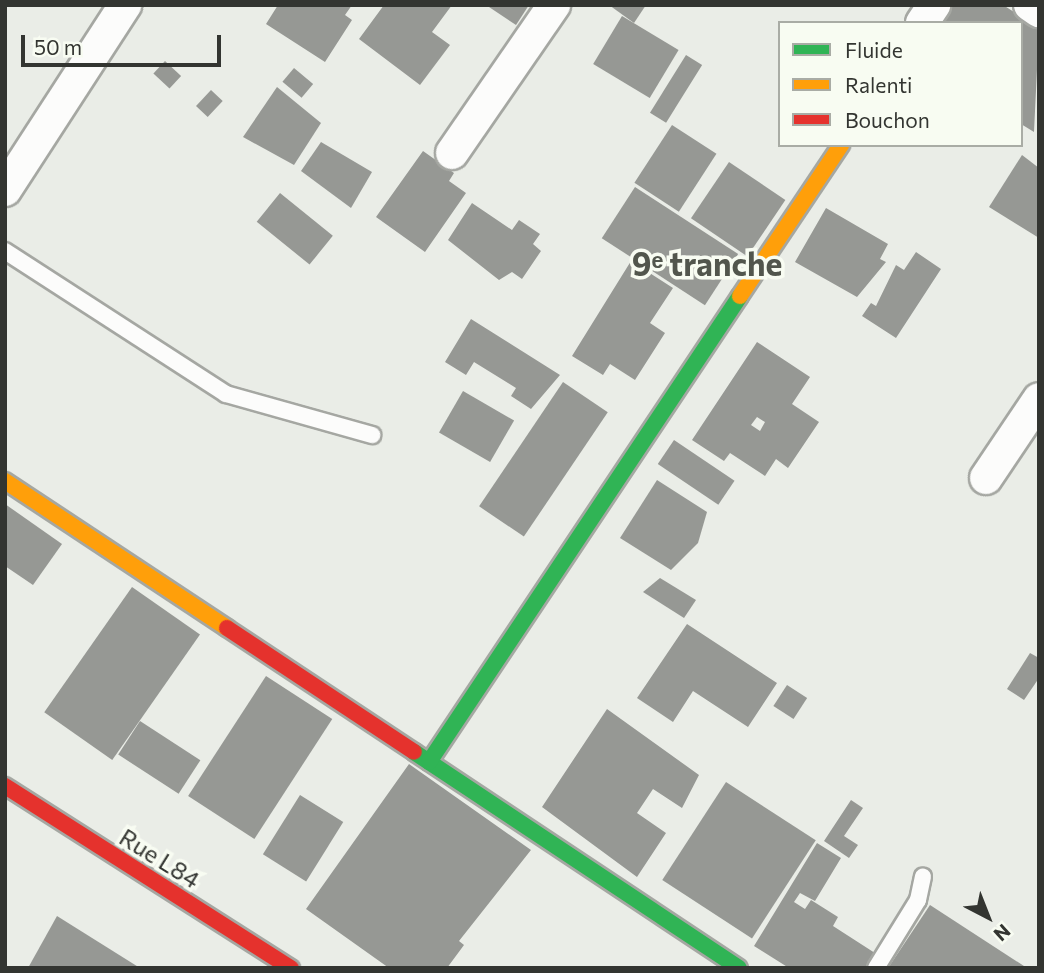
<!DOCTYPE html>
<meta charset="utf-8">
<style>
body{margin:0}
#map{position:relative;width:1044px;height:973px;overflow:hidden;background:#eaede7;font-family:Commissioner,sans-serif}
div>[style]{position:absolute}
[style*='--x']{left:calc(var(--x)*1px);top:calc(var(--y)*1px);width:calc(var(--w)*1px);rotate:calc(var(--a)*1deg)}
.building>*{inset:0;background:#969894;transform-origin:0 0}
.roads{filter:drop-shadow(2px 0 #a5a7a2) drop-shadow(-2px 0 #a5a7a2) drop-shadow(0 2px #a5a7a2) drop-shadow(0 -2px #a5a7a2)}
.lane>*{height:16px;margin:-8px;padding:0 8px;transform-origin:8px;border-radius:8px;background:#fcfcfb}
.street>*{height:32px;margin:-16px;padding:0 16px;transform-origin:16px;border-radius:16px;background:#fcfcfb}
.fast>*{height:16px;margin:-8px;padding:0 8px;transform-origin:8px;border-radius:8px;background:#30b455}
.slow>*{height:16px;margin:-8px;padding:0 8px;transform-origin:8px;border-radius:8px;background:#ff9f0a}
.jam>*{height:16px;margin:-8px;padding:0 8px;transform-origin:8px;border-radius:8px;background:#e5322d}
span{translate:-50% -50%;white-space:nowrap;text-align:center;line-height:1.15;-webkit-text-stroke:7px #f8fcf2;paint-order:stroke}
.street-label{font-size:24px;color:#333531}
.district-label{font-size:32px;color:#52564d;font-weight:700}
.frame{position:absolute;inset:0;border:7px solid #333531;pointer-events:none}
.legend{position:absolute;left:778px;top:21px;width:245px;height:126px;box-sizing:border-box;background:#f8fcf2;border:2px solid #a9aca5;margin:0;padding:9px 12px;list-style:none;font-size:21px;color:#333531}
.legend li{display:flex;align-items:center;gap:14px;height:35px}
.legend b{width:35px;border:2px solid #a9aca5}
.north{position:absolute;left:953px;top:882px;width:70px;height:70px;-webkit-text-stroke:5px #f8fcf2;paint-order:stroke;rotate:138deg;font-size:19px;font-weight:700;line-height:28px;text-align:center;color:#333531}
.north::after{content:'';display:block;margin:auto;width:24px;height:32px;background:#333531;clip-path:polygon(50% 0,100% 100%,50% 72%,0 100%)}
.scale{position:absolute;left:21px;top:35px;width:200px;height:32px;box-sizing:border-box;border:4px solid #333531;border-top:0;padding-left:9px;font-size:21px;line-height:24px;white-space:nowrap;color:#333531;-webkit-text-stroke:5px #f8fcf2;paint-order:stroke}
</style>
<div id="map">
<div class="building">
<div style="clip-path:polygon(278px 5px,352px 5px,345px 15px,352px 20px,325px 62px,266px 24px)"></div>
<div style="clip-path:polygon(384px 5px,452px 5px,432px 32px,450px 45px,420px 85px,359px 39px)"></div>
<div style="clip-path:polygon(486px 5px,529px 5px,516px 25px)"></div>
<div style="clip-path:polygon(609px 5px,646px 5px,634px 23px)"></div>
<div style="clip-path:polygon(948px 5px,1003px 5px,1039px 28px,1034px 132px,1021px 124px,1021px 23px,937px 23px)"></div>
<div style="left:622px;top:16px;width:66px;height:56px;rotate:31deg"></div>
<div style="left:686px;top:55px;width:19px;height:68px;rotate:32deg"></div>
<div style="left:165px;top:61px;width:22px;height:17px;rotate:43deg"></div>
<div style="left:294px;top:68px;width:25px;height:18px;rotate:40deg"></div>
<div style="clip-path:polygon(277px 87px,321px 123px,294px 165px,243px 137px)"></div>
<div style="left:211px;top:90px;width:16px;height:22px;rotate:43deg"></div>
<div style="left:672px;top:125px;width:53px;height:69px;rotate:33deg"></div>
<div style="clip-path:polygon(321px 142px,372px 172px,351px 208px,301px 171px)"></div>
<div style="clip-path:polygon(423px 151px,454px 173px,449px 181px,466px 193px,425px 252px,376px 217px)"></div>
<div style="clip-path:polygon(1022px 155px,1039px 168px,1039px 238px,989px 207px)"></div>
<div style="left:729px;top:162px;width:68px;height:68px;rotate:34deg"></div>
<div style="left:635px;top:187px;width:123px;height:61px;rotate:33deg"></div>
<div style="left:280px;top:193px;width:68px;height:37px;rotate:39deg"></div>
<div style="clip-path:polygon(472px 203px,512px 230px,519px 220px,540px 234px,533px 244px,541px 251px,522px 279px,512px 272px,499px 280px,448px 240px)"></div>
<div style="clip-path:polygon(826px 208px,888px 244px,880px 259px,886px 262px,857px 297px,795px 262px)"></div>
<div style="clip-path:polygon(916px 252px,941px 269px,896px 338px,862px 316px,871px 303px,876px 306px,896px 265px,904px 270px)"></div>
<div style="clip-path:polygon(631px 261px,673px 288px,650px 323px,665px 333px,635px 380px,610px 364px,603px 375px,572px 356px)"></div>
<div style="clip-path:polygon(471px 319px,560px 375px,531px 409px,511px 396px,516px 388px,474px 362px,466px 375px,445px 362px)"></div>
<div style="clip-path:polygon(evenodd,757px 342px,810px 377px,792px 404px,819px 422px,788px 468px,776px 459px,765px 476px,730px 453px,724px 461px,692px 440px,757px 342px,757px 417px,765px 422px,760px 431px,751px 425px,757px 417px)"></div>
<div style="left:563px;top:382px;width:54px;height:150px;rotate:34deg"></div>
<div style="left:463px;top:391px;width:59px;height:48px;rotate:30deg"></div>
<div style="left:674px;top:440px;width:73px;height:29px;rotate:34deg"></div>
<div style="clip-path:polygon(657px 480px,707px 512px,698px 543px,671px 570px,620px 538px)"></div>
<div style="clip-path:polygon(5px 504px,62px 544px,33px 585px,5px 566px)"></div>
<div style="clip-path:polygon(660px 578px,696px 600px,684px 618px,643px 592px)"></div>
<div style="left:132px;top:587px;width:83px;height:153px;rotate:35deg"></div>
<div style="clip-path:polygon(687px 624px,777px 683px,748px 727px,693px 691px,673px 722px,637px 698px)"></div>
<div style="clip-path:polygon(1030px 653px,1039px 658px,1039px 678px,1024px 700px,1007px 689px)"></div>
<div style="left:266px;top:676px;width:79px;height:143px;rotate:33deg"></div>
<div style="left:787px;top:685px;width:24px;height:25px;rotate:33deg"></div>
<div style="clip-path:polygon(607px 709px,699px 775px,682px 808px,653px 789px,637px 813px,666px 833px,637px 877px,542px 807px)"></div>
<div style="left:140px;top:721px;width:72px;height:40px;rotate:33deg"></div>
<div style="clip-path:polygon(409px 764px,531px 850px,459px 941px,464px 945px,447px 968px,389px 968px,306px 909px)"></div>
<div style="left:726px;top:782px;width:107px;height:117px;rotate:33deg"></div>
<div style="left:300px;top:795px;width:51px;height:70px;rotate:32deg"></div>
<div style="clip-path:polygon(851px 800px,863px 808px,844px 836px,858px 845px,849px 858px,824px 841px)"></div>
<div style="clip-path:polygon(817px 843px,841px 858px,815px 901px,800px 893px,794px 902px,805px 909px,811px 900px,838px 917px,833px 926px,878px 955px,870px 968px,789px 968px,754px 946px)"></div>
<div style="clip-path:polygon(930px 905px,1027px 968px,888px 968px)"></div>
<div style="clip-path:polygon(57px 916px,140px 968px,28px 968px)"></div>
</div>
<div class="roads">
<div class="lane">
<div style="--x:5;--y:251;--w:263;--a:32.9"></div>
<div style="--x:226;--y:394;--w:152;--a:15.7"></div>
<div style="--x:876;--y:968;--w:80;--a:-58.3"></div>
<div style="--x:918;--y:900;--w:24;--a:-78"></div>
</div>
<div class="street">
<div style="--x:1030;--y:5;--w:11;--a:34"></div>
<div style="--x:922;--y:23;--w:22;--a:-56"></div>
<div style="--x:452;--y:153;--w:180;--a:-55.4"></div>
<div style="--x:5;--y:190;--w:221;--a:-57"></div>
<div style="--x:986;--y:478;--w:95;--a:-56.1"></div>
</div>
<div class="fast">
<div style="--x:414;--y:752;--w:390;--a:33.6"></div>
<div style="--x:429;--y:762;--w:560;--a:-56.28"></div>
</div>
<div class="slow">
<div style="--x:740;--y:296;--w:182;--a:-56.2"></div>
<div style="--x:5;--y:481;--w:266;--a:33.5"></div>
</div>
<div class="jam">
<div style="--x:227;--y:628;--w:224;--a:33.5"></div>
<div style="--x:5;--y:786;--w:339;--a:32.5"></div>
</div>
</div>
<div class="street-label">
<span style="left:160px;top:858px;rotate:32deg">Rue L84</span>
</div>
<div class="district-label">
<span style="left:707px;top:263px">9ᵉ tranche</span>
</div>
<div class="frame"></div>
<ul class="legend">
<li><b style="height:9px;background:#30b455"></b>Fluide</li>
<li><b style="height:9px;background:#ff9f0a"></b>Ralenti</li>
<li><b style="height:9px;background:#e5322d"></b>Bouchon</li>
</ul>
<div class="north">N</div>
<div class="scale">50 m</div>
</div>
